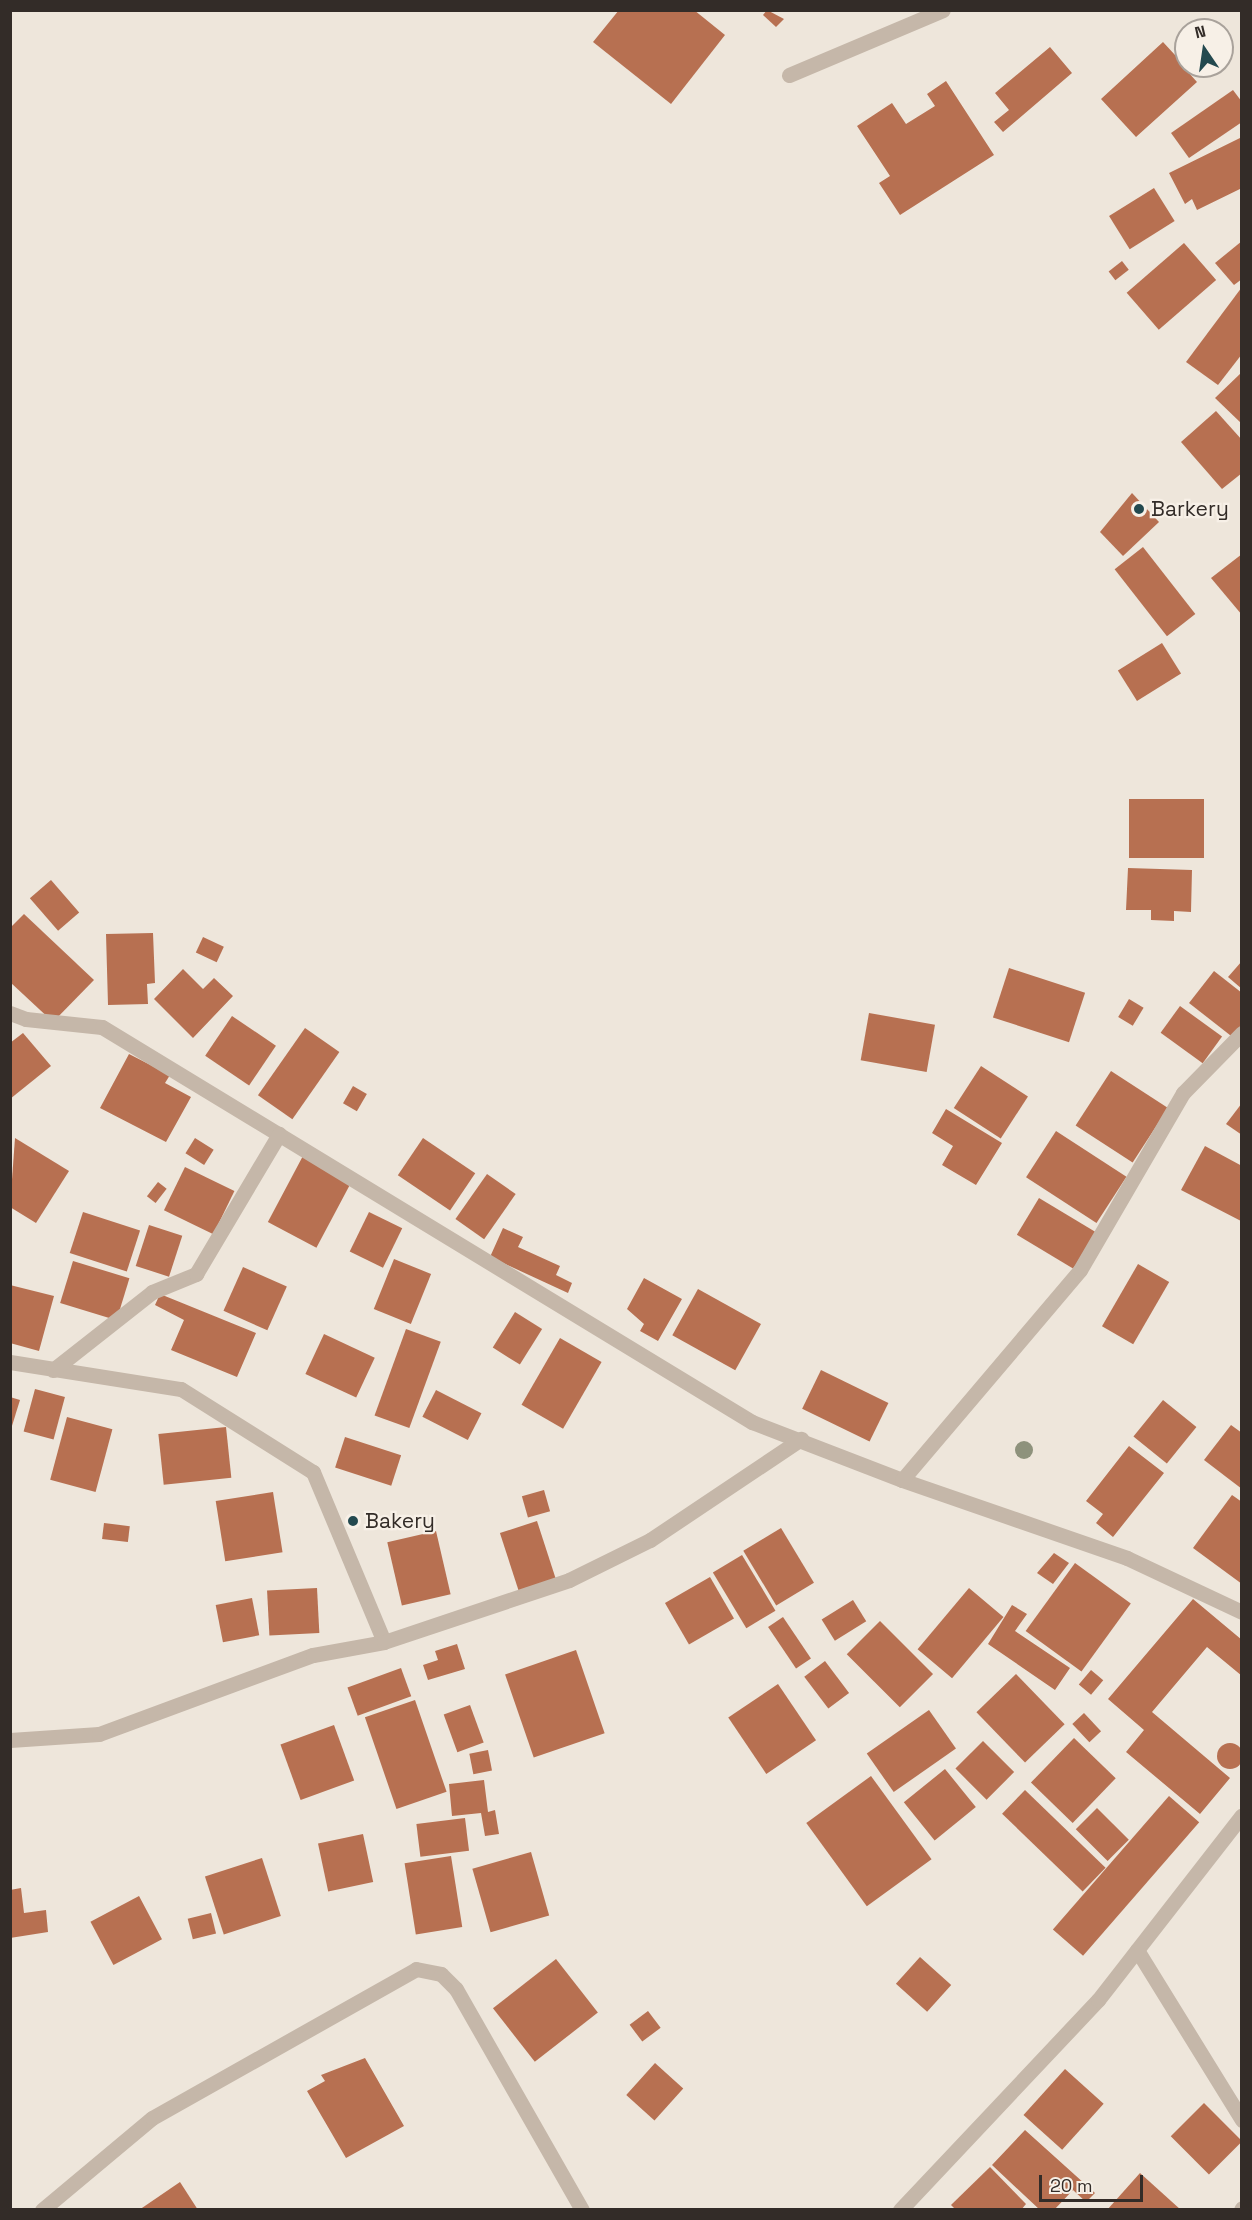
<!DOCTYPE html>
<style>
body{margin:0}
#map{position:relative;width:1252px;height:2220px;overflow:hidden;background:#eee6db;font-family:"Space Grotesk",sans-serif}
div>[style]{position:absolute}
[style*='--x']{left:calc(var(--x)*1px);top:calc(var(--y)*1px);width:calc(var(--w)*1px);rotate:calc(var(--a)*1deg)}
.building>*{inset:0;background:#b77051;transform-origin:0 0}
.round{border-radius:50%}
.street>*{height:15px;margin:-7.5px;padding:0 7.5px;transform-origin:7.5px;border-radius:7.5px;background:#c5b7a9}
.trees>*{width:18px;height:18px;margin:-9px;border-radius:50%;background:#8e927c}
.dots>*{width:16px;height:16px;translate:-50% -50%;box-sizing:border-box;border:3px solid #f7f0e7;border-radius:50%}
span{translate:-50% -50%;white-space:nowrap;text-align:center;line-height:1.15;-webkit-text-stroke:4.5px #f7f0e7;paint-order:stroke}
.poi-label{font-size:21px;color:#332c28}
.left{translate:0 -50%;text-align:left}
.frame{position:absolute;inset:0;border:12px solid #332c28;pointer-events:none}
.north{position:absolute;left:1174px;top:18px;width:60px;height:60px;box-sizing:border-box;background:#f7f0e7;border:2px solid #a9a29b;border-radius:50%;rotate:347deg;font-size:16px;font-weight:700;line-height:24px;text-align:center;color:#332c28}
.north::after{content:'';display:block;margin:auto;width:21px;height:27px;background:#23494f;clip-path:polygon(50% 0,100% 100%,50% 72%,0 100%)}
.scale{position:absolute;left:1039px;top:2175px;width:104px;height:27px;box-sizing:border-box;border:3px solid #332c28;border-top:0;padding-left:8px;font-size:18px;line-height:21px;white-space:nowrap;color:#332c28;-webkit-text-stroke:4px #f7f0e7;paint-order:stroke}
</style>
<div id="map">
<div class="building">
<div style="clip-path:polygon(619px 10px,694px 10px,725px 35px,671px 104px,593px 42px)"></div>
<div style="clip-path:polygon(767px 10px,784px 19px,776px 27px,763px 15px)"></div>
<div style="clip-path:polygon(1163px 42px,1175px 55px,1186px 44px,1186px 66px,1195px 66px,1188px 72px,1197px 82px,1136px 137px,1101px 99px)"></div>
<div style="clip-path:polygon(1050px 47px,1072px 73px,1003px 132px,994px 122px,1009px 110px,995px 93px)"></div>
<div style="clip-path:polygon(946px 81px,994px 155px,900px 215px,879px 183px,890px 176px,857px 126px,892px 103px,906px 124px,935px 106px,927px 94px)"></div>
<div style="clip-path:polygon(1233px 90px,1242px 102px,1242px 122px,1189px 158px,1171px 133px)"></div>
<div style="clip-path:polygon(1242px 137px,1242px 188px,1197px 210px,1192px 199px,1185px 204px,1169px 173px)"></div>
<div style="left:1154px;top:188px;width:39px;height:53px;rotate:58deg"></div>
<div style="clip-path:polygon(1242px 241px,1242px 279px,1234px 285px,1215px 263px)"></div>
<div style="left:1184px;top:243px;width:49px;height:76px;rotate:49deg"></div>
<div style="left:1122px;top:261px;width:11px;height:17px;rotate:52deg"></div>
<div style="clip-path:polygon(1242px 287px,1242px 354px,1218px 385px,1186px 362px)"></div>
<div style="clip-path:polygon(1242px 372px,1242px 424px,1215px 398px)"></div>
<div style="clip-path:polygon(1216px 411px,1242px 440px,1242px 473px,1222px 489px,1181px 442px)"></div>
<div style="clip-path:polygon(1132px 493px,1159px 522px,1123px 556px,1100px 532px)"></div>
<div style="left:1143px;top:547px;width:85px;height:36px;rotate:52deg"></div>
<div style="clip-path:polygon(1242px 554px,1242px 615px,1211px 578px)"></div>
<div style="left:1162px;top:643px;width:36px;height:52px;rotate:58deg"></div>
<div style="left:1129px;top:799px;width:75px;height:59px"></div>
<div style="clip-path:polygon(1128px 868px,1192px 870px,1191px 912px,1174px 911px,1174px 921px,1151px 920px,1151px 910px,1126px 910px)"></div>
<div style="left:51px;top:880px;width:43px;height:28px;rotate:49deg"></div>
<div style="clip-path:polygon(24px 914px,94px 980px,53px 1022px,10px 982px,10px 928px)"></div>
<div style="clip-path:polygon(153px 933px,155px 983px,147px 984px,148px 1004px,108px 1005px,106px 934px)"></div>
<div style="left:203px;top:937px;width:23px;height:17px;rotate:25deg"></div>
<div style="clip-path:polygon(1242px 961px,1242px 989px,1228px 977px)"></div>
<div style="left:1009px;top:968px;width:80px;height:52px;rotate:18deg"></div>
<div style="clip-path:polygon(183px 969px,203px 989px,214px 978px,233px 996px,193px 1038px,154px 999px)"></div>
<div style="clip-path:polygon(1214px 971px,1242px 993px,1242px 1031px,1235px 1039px,1189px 1003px)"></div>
<div style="left:1129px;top:999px;width:17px;height:21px;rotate:31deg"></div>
<div style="left:1180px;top:1006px;width:52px;height:33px;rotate:36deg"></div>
<div style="left:869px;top:1013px;width:67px;height:48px;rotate:10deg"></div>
<div style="left:232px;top:1016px;width:53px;height:48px;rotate:34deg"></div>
<div style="left:305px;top:1028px;width:42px;height:82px;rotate:35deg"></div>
<div style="clip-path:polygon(23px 1033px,51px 1066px,10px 1099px,10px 1043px)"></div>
<div style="clip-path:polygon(129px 1054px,170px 1075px,165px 1083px,191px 1097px,166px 1142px,100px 1108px)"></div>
<div style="left:981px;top:1066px;width:56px;height:50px;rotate:33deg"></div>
<div style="left:1111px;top:1071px;width:68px;height:65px;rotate:33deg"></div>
<div style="left:353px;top:1086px;width:16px;height:20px;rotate:30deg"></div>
<div style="clip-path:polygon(1242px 1103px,1242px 1135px,1226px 1124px)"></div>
<div style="clip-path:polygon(946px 1109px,1002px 1143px,976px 1185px,942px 1165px,953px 1146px,932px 1133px)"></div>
<div style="left:1056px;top:1131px;width:84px;height:55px;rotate:33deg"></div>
<div style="clip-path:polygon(15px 1138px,69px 1171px,36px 1223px,10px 1207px)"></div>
<div style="left:195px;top:1138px;width:22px;height:18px;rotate:32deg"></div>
<div style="left:423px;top:1138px;width:63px;height:45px;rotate:34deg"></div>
<div style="clip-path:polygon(1205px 1146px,1242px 1166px,1241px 1221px,1181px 1190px)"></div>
<div style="left:304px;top:1154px;width:55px;height:77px;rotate:28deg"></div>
<div style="left:185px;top:1167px;width:55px;height:48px;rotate:26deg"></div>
<div style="left:487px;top:1174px;width:35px;height:55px;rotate:35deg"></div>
<div style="left:158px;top:1182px;width:11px;height:18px;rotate:38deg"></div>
<div style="left:1039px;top:1198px;width:66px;height:43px;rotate:31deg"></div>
<div style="left:83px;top:1212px;width:60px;height:43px;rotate:18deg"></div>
<div style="left:369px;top:1212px;width:37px;height:44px;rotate:26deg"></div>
<div style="left:149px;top:1225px;width:35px;height:43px;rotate:18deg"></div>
<div style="clip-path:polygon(503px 1228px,523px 1237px,518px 1247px,560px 1266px,556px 1275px,572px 1283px,568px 1293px,490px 1257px)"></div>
<div style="left:394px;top:1259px;width:40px;height:54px;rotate:22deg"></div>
<div style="left:73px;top:1261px;width:59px;height:44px;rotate:17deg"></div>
<div style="left:1138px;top:1264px;width:36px;height:72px;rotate:30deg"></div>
<div style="left:243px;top:1267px;width:48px;height:48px;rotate:24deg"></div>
<div style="clip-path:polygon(644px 1278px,682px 1299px,658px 1341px,640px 1331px,644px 1324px,627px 1309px)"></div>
<div style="clip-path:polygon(10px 1285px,54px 1296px,39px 1351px,10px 1343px)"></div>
<div style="left:698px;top:1289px;width:72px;height:53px;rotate:29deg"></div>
<div style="clip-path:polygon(160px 1294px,256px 1333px,237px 1377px,171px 1350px,184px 1320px,155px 1305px)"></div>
<div style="left:515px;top:1312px;width:32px;height:42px;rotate:32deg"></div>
<div style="left:406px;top:1329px;width:37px;height:92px;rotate:20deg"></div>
<div style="left:324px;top:1334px;width:56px;height:44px;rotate:25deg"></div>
<div style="left:560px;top:1338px;width:48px;height:77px;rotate:30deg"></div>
<div style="left:821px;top:1370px;width:75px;height:43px;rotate:26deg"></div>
<div style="left:35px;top:1389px;width:31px;height:44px;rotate:15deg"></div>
<div style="left:436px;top:1390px;width:51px;height:30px;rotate:27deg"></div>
<div style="clip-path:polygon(10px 1397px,20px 1400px,11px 1429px,10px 1429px)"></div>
<div style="left:1163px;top:1400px;width:43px;height:47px;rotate:39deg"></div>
<div style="left:67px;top:1417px;width:47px;height:65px;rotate:15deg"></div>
<div style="clip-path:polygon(1231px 1425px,1242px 1433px,1242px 1489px,1204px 1460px)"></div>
<div style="left:226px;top:1427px;width:51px;height:68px;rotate:84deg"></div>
<div style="left:345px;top:1437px;width:59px;height:32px;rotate:18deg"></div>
<div style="clip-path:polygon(1129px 1446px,1164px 1473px,1113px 1537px,1096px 1523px,1103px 1514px,1086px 1501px)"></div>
<div style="left:544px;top:1490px;width:22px;height:23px;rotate:74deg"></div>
<div style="left:273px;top:1492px;width:61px;height:58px;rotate:81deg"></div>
<div style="clip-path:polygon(1232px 1495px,1242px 1502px,1242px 1584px,1193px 1548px)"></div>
<div style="left:537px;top:1521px;width:63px;height:39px;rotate:72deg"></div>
<div style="left:104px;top:1523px;width:26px;height:16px;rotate:7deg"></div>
<div style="left:781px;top:1528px;width:64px;height:44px;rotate:59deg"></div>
<div style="left:436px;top:1531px;width:65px;height:50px;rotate:77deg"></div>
<div style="clip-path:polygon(1054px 1553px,1069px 1563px,1053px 1584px,1037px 1573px)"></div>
<div style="left:742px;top:1555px;width:65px;height:34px;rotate:59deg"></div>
<div style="left:1075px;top:1563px;width:69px;height:84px;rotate:36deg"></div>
<div style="left:710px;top:1577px;width:48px;height:52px;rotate:60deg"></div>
<div style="left:317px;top:1588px;width:45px;height:50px;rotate:87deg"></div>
<div style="left:969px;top:1588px;width:45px;height:80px;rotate:40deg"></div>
<div style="left:252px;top:1598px;width:38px;height:37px;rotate:79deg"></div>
<div style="clip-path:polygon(1193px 1599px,1242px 1640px,1242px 1676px,1207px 1647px,1152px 1712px,1230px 1778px,1200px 1814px,1126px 1752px,1144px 1730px,1108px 1699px)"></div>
<div style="left:853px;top:1600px;width:25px;height:37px;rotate:58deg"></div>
<div style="clip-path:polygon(1012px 1605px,1027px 1614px,1015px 1631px,1070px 1668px,1055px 1690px,988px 1644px)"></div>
<div style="left:783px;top:1617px;width:50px;height:18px;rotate:56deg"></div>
<div style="left:880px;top:1621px;width:75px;height:47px;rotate:45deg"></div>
<div style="clip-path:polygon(457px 1644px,465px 1669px,428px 1680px,423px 1665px,438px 1660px,435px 1651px)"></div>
<div style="left:576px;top:1650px;width:88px;height:75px;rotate:71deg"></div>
<div style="left:825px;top:1661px;width:40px;height:26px;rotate:53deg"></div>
<div style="left:401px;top:1668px;width:30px;height:57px;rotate:70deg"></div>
<div style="left:1091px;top:1670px;width:16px;height:19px;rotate:40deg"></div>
<div style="left:1016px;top:1674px;width:70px;height:55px;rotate:46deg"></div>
<div style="left:778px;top:1684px;width:68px;height:60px;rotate:56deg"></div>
<div style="left:415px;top:1700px;width:97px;height:53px;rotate:71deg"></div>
<div style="left:470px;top:1705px;width:40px;height:28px;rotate:70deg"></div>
<div style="left:929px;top:1710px;width:47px;height:76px;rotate:55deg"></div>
<div style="left:1084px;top:1713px;width:25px;height:16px;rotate:47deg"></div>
<div style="left:334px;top:1725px;width:59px;height:57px;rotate:70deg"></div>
<div style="left:1074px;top:1738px;width:58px;height:62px;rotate:44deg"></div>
<div style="left:983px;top:1741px;width:44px;height:39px;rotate:45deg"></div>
<div class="round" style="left:1217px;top:1743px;width:26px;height:26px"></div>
<div style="left:488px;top:1750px;width:21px;height:19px;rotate:79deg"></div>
<div style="left:945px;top:1769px;width:49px;height:53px;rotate:51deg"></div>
<div style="left:871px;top:1776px;width:103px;height:80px;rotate:54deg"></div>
<div style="clip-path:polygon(484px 1780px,488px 1812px,495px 1810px,499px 1834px,485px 1836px,481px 1813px,452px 1816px,449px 1784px)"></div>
<div style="left:1025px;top:1790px;width:112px;height:33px;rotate:44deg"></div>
<div style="left:1169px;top:1796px;width:40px;height:177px;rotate:41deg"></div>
<div style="left:1097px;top:1808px;width:45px;height:30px;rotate:45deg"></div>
<div style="left:465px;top:1818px;width:33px;height:49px;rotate:83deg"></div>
<div style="left:363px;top:1834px;width:49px;height:46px;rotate:78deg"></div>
<div style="left:531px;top:1852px;width:66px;height:61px;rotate:74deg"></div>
<div style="left:451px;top:1856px;width:72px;height:47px;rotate:81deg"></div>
<div style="left:262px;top:1858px;width:61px;height:60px;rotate:72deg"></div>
<div style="clip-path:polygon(21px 1888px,24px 1913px,46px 1910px,48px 1932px,10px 1938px,10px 1890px)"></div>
<div style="left:139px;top:1896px;width:49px;height:55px;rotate:62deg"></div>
<div style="left:211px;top:1913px;width:21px;height:24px;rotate:76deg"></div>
<div style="left:920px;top:1957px;width:42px;height:36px;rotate:42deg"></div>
<div style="left:556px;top:1959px;width:68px;height:80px;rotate:52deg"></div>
<div style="left:648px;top:2011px;width:21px;height:23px;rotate:53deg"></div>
<div style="clip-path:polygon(365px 2058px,404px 2126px,346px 2158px,307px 2091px,325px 2081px,321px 2075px)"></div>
<div style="left:655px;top:2063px;width:38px;height:43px;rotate:42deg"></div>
<div style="left:1065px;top:2069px;width:52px;height:62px;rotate:42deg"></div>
<div style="left:1204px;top:2103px;width:54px;height:47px;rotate:45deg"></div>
<div style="clip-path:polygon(1025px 2130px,1095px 2193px,1086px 2202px,1073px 2190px,1054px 2210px,1040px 2210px,992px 2165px)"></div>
<div style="clip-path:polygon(990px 2167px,1026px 2204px,1021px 2210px,956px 2210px,951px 2205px)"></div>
<div style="clip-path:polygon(1140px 2173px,1181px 2210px,1107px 2210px)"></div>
<div style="clip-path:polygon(180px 2182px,198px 2210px,139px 2210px)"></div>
</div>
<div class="street">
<div style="--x:789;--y:75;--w:167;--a:-22.9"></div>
<div style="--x:10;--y:1013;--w:17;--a:21"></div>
<div style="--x:26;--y:1019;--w:76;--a:6"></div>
<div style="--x:102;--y:1027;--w:761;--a:31.29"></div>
<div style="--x:752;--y:1422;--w:161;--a:21.1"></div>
<div style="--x:902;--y:1480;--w:238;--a:19.1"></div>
<div style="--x:1127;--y:1558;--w:127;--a:25.2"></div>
<div style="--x:10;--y:1362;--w:173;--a:9"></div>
<div style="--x:181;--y:1389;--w:156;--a:32.2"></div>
<div style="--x:313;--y:1472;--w:184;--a:67.3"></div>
<div style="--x:53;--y:1370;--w:126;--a:-38.2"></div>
<div style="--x:152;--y:1292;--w:48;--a:-22.2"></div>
<div style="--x:196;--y:1274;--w:163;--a:-59.3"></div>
<div style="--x:902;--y:1480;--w:275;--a:-49.7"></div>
<div style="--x:1080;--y:1270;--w:205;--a:-59.8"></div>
<div style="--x:1183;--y:1093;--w:84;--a:-45.5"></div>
<div style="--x:10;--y:1740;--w:89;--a:-3.9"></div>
<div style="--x:99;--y:1734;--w:228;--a:-20.3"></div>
<div style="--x:313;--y:1655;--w:72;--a:-10.4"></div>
<div style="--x:384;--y:1642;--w:195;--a:-18.5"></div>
<div style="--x:569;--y:1580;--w:90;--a:-26.3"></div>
<div style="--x:650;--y:1540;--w:182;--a:-33.8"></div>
<div style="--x:1137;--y:1950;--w:200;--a:58.3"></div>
<div style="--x:42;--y:2210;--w:143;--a:-39.9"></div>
<div style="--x:152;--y:2118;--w:303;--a:-29.4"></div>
<div style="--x:416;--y:1969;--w:25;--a:11"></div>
<div style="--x:441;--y:1974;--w:21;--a:45"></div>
<div style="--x:456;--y:1989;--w:254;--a:60.3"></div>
<div style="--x:900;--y:2210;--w:289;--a:-46.7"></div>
<div style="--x:1098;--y:2000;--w:234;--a:-52.1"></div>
<div style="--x:1241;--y:2210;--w:2;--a:-63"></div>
</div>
<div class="trees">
<div style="left:1024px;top:1450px"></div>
</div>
<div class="dots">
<div style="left:1139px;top:509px;background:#23494f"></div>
<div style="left:353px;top:1521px;background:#23494f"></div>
</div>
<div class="poi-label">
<span class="left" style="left:1151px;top:509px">Barkery</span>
<span class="left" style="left:365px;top:1521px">Bakery</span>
</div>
<div class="frame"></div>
<div class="north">N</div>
<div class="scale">20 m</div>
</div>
